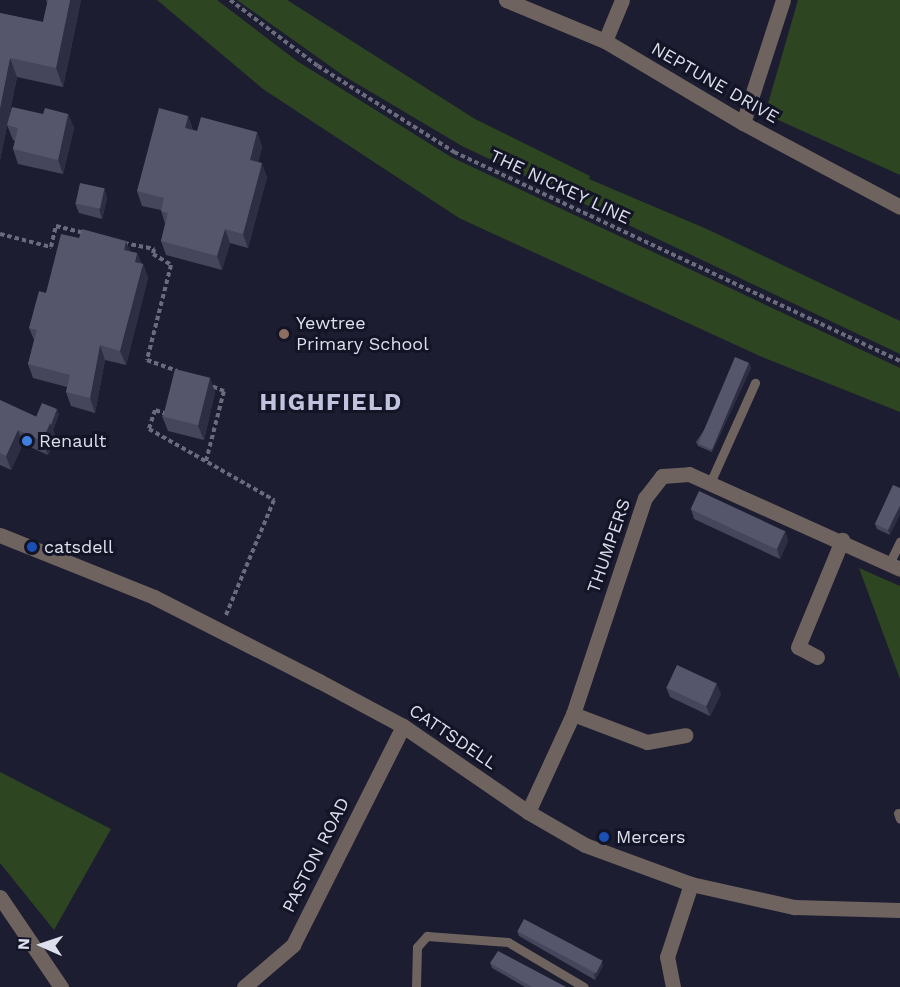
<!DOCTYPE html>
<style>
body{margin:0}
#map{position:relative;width:900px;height:987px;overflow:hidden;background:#1c1d30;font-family:"Work Sans",sans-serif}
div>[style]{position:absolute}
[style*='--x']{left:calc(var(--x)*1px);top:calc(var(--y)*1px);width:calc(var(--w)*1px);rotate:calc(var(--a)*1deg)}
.green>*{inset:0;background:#2d4621}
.path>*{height:4px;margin-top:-2px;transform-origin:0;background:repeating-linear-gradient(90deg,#6a6b7c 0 4.5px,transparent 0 7.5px)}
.lane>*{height:9px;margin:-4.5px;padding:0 4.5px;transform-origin:4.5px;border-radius:4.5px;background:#6f635f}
.street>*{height:15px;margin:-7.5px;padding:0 7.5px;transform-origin:7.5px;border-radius:7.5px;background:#6f635f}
.wall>*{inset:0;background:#45465b}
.shaded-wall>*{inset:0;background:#2d2e43}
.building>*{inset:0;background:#55566b;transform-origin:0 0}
.dots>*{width:16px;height:16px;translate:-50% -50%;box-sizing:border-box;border:3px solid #131426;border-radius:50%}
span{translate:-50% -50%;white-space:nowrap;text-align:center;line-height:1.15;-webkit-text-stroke:6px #131426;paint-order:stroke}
.street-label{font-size:18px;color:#dedfed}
.poi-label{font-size:18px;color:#dedfed}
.left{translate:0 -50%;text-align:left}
.district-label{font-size:24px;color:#c1c3de;font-weight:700;letter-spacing:1.5px}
.north{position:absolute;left:12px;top:915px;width:60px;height:60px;-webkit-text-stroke:4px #131426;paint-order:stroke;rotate:273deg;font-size:16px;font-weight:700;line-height:24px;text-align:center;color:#dedfed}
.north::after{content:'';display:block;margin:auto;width:21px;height:27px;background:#dedfed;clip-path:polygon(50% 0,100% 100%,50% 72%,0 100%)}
</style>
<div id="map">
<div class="green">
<div style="clip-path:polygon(157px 0,217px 0,297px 61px,451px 157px,900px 368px,900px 412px,762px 357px,459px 218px,263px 89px)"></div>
<div style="clip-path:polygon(237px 0,287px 0,475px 119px,590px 176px,589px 179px,709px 230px,900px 321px,900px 354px,462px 146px,344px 76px)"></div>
<div style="clip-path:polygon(798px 0,900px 0,900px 175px,765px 114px)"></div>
<div style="clip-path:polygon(859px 568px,900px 586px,900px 679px)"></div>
<div style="clip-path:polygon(0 772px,111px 829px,54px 930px,0 863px)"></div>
</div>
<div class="path">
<div style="--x:230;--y:0;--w:110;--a:36.9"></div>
<div style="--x:318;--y:66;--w:161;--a:32.3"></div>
<div style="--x:454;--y:152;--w:493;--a:25.1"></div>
<div style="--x:0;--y:234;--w:53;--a:14.3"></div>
<div style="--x:51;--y:247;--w:22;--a:-77"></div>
<div style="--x:56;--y:226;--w:30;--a:14"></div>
<div style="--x:124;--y:243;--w:31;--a:11"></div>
<div style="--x:154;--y:249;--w:5;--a:101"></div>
<div style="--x:153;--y:254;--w:21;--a:31"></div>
<div style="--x:171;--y:265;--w:98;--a:104.2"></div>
<div style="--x:147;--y:360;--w:32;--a:20"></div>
<div style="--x:167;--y:414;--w:13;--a:-162"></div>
<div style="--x:155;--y:410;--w:20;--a:108"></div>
<div style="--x:149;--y:429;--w:144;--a:29.6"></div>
<div style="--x:274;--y:500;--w:127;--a:112.7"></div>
<div style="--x:206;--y:461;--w:72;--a:-75.6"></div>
<div style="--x:224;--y:391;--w:16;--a:-158"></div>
</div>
<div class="lane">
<div style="--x:710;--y:483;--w:110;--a:-65.8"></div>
<div style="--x:889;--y:564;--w:25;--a:-64"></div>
<div style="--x:898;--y:813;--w:6;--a:72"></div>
<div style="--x:416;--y:987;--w:40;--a:-88.6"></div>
<div style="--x:417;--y:947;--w:15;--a:-48"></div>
<div style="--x:427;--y:936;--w:81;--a:4.2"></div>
<div style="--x:508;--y:942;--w:88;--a:30.6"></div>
</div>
<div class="street">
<div style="--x:506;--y:0;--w:107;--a:22.5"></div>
<div style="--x:605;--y:41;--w:161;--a:30.7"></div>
<div style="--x:743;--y:123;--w:178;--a:28.1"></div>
<div style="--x:605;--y:41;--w:44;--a:-67.5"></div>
<div style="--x:743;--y:123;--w:129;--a:-72"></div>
<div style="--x:0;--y:535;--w:166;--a:21.9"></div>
<div style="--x:154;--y:597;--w:185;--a:27"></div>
<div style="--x:319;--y:681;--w:95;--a:28.2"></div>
<div style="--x:403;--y:726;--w:152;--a:34.5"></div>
<div style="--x:528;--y:812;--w:66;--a:30.1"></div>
<div style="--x:585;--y:845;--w:113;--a:20.2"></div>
<div style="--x:691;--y:884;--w:106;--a:12.6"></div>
<div style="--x:794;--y:907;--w:106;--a:1.6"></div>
<div style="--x:817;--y:657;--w:21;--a:-152"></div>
<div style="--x:798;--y:647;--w:116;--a:-67.6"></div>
<div style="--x:573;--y:714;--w:79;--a:20.7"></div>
<div style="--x:647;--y:742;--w:39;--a:-10"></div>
<div style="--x:528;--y:812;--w:108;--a:-65.3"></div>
<div style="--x:573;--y:714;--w:228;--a:-71.6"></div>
<div style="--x:645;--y:498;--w:28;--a:-52"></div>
<div style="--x:662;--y:476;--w:27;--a:-4"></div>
<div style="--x:689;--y:474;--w:231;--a:24.2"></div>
<div style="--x:0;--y:897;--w:109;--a:55.9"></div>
<div style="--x:244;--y:987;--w:65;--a:-40.6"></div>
<div style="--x:293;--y:945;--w:245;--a:-63.3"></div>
<div style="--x:673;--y:987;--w:31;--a:-101"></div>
<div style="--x:667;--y:957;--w:77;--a:-71.8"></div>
</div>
<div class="wall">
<div style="clip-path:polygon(46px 0,81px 0,63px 87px,17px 77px,0 160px,0 13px,43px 22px,47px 3px)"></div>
<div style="clip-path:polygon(43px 114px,68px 114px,74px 128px,63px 174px,18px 164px,13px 149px,15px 141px,13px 140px,7px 125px)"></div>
<div style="clip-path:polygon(188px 116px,193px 130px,197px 131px,257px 132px,262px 147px,258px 162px,267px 177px,248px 248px,230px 243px,222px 270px,166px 255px,161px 241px,165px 224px,161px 210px,142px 206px,137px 191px)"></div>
<div style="clip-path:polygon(104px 188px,107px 198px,102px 219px,79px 213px,75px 203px)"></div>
<div style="clip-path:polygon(79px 238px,126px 241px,130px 252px,137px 253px,141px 263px,143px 264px,148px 278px,126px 365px,105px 360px,95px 413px,71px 406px,66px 392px,67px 387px,33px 378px,28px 364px,34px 340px,29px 328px,46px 293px)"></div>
<div style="clip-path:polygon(749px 363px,751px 368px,712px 452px,698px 446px,696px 442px)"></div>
<div style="clip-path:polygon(210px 378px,215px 392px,204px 440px,168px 431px,162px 416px)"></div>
<div style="clip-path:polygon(0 400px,36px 417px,59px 414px,53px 430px,56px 438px,48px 455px,23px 444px,11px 470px,0 465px)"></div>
<div style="clip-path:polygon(893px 485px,890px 535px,877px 529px,875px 524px)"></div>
<div style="clip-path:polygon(691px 509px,785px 531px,788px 541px,780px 559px,694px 519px)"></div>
<div style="clip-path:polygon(666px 687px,721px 694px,710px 716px,670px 697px)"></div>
<div style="clip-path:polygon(517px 931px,603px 966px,595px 980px,519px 936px)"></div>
<div style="clip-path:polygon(490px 963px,566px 987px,525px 987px,492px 968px)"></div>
</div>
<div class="shaded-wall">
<div style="clip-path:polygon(70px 0,81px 0,63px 87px,56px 68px)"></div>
<div style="clip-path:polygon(10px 58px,17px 77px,0 160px,0 108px)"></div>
<div style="clip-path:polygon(68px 114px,74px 128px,63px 174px,58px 160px)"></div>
<div style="clip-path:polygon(188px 116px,193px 131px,185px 128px)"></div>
<div style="clip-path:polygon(257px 132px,262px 147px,255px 174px,250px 160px)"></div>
<div style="clip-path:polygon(262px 163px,267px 177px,248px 248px,243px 234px)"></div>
<div style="clip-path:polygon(104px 188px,107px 198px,102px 219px,99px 209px)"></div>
<div style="clip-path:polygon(225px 229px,230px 243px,222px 270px,217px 256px)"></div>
<div style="clip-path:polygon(126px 241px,132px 255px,124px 250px)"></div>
<div style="clip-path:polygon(137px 253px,142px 267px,143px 264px,148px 278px,126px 365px,120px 351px,135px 262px)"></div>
<div style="clip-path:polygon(100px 345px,105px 360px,95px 413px,90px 398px)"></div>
<div style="clip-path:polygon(749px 363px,751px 368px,712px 452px,711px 447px)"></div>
<div style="clip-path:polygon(210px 378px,215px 392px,204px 440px,198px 426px)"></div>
<div style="clip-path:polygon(57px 409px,59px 414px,53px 430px,56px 438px,48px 455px,42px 441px)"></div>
<div style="clip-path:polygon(18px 430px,23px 444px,11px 470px,6px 456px)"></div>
<div style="clip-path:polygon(900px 506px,900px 515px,890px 535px,888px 530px)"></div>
<div style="clip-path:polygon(785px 531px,788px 541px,780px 559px,777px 549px)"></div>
<div style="clip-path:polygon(717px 684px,721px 694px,710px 716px,706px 706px)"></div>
<div style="clip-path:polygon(602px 961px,603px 966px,595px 980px,594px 975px)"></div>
</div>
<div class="building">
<div style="clip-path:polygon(48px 0,70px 0,56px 68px,10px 58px,0 108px,0 13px,43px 22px)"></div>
<div style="clip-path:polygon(12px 107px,43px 114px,45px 108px,68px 114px,58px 160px,13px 149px,18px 128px,7px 125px)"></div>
<div style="clip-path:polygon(159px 108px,188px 116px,185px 128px,197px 131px,201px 117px,257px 132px,250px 160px,262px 163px,243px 234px,225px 229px,217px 256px,161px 241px,168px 213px,161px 211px,164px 198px,137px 191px)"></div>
<div style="left:80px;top:183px;width:25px;height:21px;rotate:12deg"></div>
<div style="clip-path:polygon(82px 229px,126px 241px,124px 250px,137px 253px,135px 262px,143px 264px,120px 351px,100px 345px,90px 398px,66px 392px,70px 375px,28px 364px,37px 330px,29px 328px,39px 291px,46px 293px,61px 234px,79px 238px)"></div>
<div style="left:735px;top:357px;width:15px;height:94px;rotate:23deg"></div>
<div style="left:175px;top:369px;width:36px;height:49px;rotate:14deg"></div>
<div style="clip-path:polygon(0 400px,50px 423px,42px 441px,18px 430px,6px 456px,0 453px)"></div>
<div style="clip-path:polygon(42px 403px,57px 409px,51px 425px,50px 423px,36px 417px)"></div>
<div style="clip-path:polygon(893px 485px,900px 488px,900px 506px,888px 530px,875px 524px)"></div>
<div style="left:699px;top:491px;width:95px;height:20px;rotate:25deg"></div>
<div style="left:677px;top:665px;width:44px;height:25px;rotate:25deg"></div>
<div style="left:524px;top:919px;width:89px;height:14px;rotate:28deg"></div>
<div style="clip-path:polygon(498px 951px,566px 987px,532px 987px,490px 963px)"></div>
</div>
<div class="dots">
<div style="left:284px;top:334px;background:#8d6e63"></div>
<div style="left:27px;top:441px;background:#3f7fe0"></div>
<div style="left:32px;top:547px;background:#1a4fb4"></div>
<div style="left:604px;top:837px;background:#1a4fb4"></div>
</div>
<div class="street-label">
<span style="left:715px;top:83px;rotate:30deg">NEPTUNE DRIVE</span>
<span style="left:560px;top:187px;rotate:25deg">THE NICKEY LINE</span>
<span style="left:609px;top:546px;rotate:-71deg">THUMPERS</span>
<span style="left:453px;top:737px;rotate:34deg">CATTSDELL</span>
<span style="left:316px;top:855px;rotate:-63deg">PASTON ROAD</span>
</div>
<div class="poi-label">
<span class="left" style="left:296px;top:334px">Yewtree<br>Primary School</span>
<span class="left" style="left:39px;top:441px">Renault</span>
<span class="left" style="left:44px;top:547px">catsdell</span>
<span class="left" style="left:616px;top:837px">Mercers</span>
</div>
<div class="district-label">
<span style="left:331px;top:403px">HIGHFIELD</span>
</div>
<div class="north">N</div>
</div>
